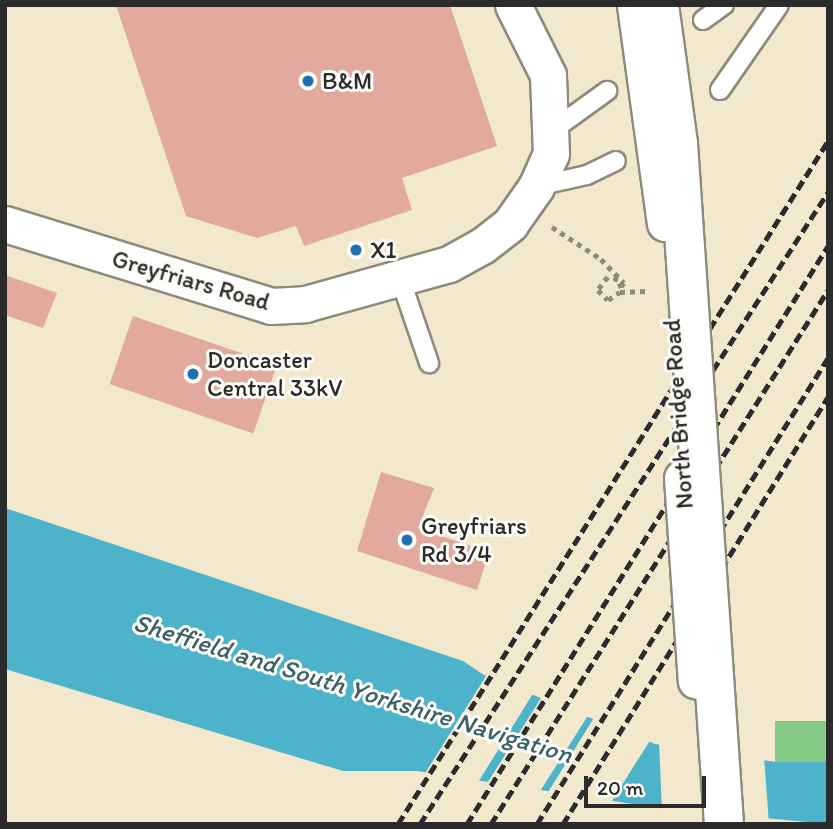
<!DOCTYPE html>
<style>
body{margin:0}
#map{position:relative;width:833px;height:829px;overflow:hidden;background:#f1e8ce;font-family:Itim,sans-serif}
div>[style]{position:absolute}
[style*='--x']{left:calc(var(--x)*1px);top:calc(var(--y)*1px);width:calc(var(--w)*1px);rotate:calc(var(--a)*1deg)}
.green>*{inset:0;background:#86cb85;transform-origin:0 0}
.water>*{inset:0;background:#4cb3cb}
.pier>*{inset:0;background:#f1e8ce}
.building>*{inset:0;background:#e2aa9f;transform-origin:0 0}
.path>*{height:4.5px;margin-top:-2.25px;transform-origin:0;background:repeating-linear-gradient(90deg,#8e8a7c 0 5px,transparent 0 10px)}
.roads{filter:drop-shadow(2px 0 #8e8a7c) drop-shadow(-2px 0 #8e8a7c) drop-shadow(0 2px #8e8a7c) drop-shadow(0 -2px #8e8a7c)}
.service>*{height:18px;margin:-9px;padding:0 9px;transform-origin:9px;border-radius:9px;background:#fff}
.minor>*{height:35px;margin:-17.5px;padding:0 17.5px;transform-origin:17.5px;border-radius:17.5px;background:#fff}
.rail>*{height:5px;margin-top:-2.5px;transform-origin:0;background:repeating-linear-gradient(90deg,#2b2b2b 0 10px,transparent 0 15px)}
.bridges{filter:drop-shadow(2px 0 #8e8a7c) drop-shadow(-2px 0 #8e8a7c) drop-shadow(0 2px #8e8a7c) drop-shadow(0 -2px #8e8a7c)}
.minor-bridge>*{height:35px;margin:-17.5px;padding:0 17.5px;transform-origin:17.5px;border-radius:17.5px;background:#fff}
.tertiary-bridge>*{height:38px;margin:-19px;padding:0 19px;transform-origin:19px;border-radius:19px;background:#fff}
.dots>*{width:19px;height:19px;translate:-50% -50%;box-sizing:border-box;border:4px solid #fdfcf7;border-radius:50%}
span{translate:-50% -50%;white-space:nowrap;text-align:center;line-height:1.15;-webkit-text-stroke:6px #fdfcf7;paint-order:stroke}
.poi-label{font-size:24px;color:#2b2b2b}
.left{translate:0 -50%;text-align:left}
.street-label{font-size:24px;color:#2b2b2b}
.water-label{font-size:26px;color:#38616b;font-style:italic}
.frame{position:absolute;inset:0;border:7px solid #2b2b2b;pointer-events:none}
.scale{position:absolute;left:584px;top:776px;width:122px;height:32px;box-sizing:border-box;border:4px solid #2b2b2b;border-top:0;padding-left:9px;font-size:21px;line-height:24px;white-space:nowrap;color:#2b2b2b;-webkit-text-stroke:5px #fdfcf7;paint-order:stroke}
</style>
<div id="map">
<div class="green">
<div style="left:828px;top:721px;width:41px;height:53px;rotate:90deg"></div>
</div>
<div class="water">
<div style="clip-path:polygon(5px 508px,463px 661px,484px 675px,655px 744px,776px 762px,828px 762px,828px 824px,659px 808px,417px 771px,343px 771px,5px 669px)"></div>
</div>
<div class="pier">
<div style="clip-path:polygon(488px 673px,534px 692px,477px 784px,424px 775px)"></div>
<div style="clip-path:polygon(543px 695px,589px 714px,539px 793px,486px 785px)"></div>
<div style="clip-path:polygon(595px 716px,651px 739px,610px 804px,547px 794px)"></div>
<div style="clip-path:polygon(659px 741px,764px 757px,769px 824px,662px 812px)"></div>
</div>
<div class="building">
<div style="clip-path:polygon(116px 5px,450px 5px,497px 146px,402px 178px,412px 210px,304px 246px,296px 226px,257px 238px,186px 216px)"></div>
<div style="clip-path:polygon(5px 275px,57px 293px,43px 328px,5px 315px)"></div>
<div style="left:133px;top:316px;width:152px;height:72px;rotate:19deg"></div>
<div style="clip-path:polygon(381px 472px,434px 488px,418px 528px,489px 552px,477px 590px,357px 551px)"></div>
</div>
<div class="path">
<div style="--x:552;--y:227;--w:59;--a:33.1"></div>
<div style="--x:601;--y:259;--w:33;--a:46"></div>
<div style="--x:624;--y:283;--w:5;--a:127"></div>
<div style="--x:621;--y:288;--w:9;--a:-111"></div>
<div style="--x:618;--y:280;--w:10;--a:-163"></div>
<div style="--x:608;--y:277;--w:16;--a:128"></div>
<div style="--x:598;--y:290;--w:14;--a:45"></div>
<div style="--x:608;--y:300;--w:14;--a:-34"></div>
<div style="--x:620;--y:292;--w:27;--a:-2"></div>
</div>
<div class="roads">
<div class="service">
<div style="--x:703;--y:20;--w:26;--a:-36"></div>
<div style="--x:720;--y:90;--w:103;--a:-55.2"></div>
<div style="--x:553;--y:130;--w:67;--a:-35.8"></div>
<div style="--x:538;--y:186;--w:50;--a:-12.7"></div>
<div style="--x:587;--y:175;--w:32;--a:-26"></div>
<div style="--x:401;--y:281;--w:87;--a:71.1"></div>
</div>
<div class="minor">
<div style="--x:5;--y:224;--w:278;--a:17.1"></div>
<div style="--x:271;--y:306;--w:34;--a:-3"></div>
<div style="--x:305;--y:304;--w:149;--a:-15.5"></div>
<div style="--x:449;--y:264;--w:38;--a:-29"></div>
<div style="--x:482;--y:246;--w:36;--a:-38"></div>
<div style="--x:510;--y:224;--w:45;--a:-54.9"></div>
<div style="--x:536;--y:187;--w:36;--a:-66"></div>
<div style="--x:551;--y:154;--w:79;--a:-92.2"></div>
<div style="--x:548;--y:75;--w:78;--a:-116.6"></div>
</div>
</div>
<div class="rail">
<div style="--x:398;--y:824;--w:807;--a:-57.81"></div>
<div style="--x:420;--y:824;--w:752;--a:-57.15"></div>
<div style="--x:467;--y:824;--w:681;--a:-58.01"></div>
<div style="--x:491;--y:824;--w:631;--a:-57.74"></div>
<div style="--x:537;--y:824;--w:549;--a:-58.02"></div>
<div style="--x:563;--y:824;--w:503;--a:-58.18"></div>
</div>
<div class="bridges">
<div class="minor-bridge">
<div style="--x:635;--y:5;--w:220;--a:82.2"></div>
<div style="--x:682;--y:478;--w:203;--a:86.1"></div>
</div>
<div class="tertiary-bridge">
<div style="--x:659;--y:5;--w:140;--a:82.2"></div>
<div style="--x:678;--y:144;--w:682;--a:86.13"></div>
</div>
</div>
<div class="dots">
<div style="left:308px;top:81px;background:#1f6fb2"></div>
<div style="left:356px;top:250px;background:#1f6fb2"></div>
<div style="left:193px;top:374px;background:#1f6fb2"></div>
<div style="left:407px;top:540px;background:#1f6fb2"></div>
</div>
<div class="poi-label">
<span class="left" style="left:322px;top:81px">B&amp;M</span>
<span class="left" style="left:370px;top:250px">X1</span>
<span class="left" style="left:207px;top:374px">Doncaster<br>Central 33kV</span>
<span class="left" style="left:421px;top:540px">Greyfriars<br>Rd 3/4</span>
</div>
<div class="street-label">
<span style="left:191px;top:280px;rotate:16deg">Greyfriars Road</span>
<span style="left:678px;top:414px;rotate:-94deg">North Bridge Road</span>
</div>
<div class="water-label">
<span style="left:353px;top:689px;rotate:17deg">Sheffield and South Yorkshire Navigation</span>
</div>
<div class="frame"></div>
<div class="scale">20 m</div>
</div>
